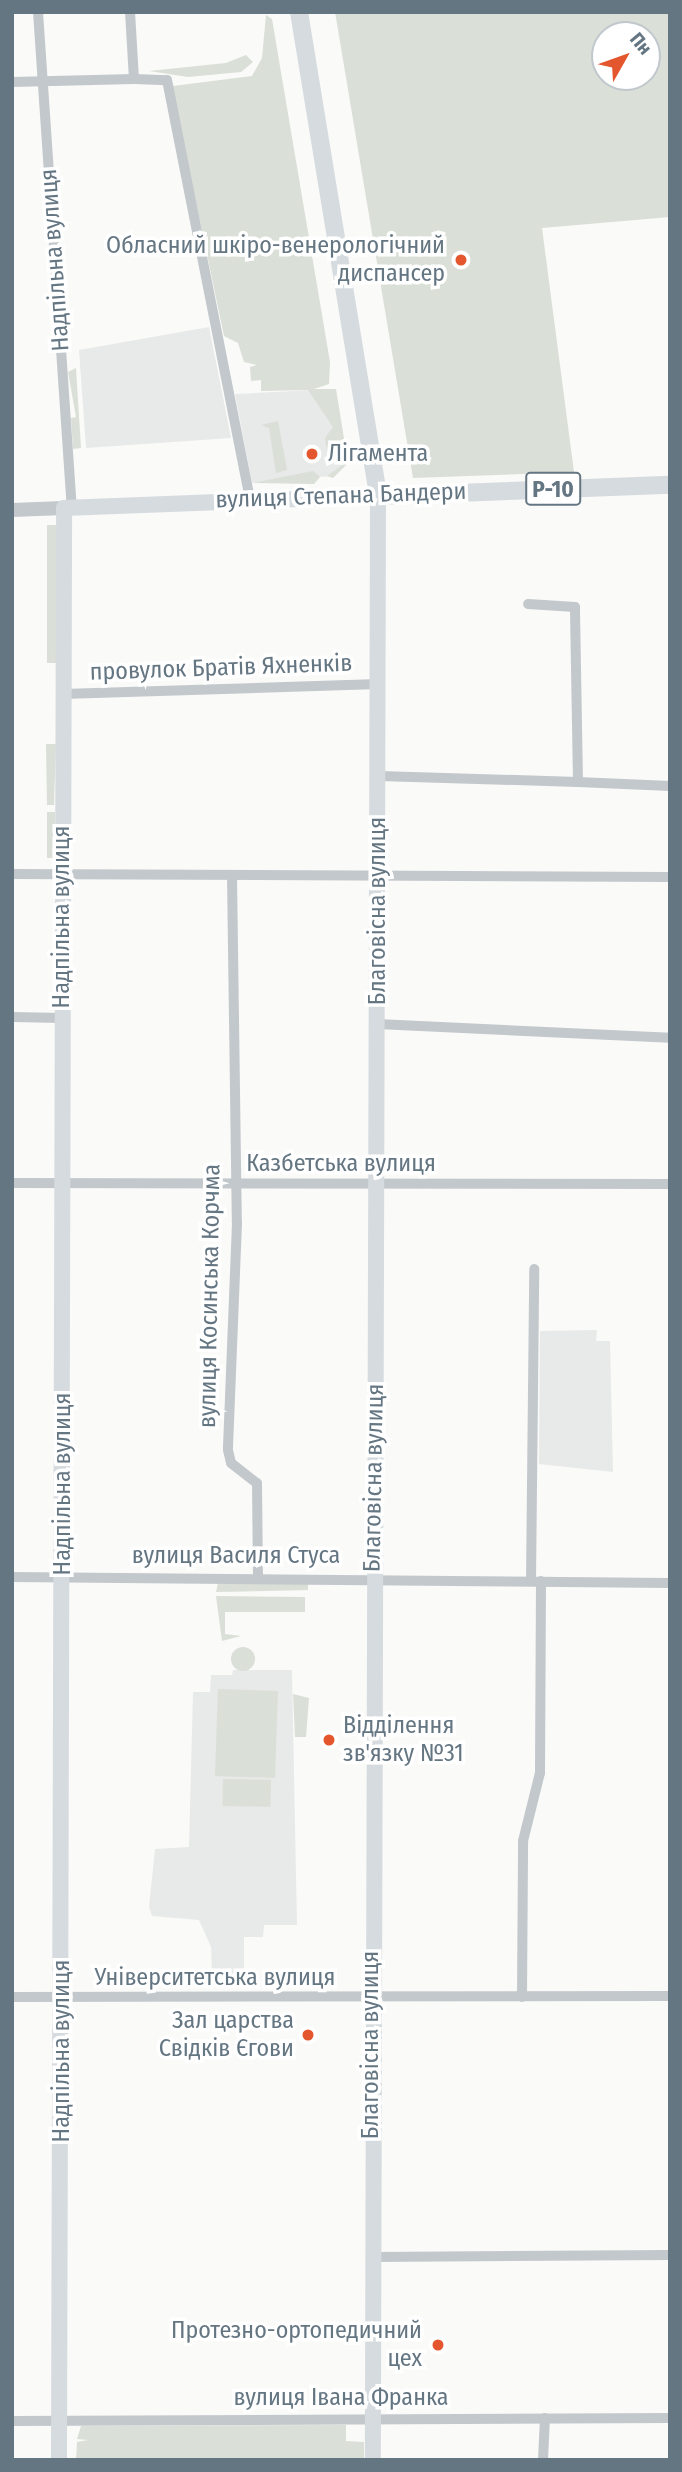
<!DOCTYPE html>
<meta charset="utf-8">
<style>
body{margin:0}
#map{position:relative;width:682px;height:2472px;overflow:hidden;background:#fafaf8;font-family:"Fira Sans Condensed",sans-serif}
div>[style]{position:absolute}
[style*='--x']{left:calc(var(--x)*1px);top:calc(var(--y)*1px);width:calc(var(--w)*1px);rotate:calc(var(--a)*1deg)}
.built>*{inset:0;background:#e8e9e9}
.green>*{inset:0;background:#dadfd7;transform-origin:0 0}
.round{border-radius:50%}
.minor>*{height:10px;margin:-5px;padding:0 5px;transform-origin:5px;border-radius:5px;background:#c3c8cc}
.tertiary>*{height:14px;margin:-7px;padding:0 7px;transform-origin:7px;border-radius:7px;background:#c3c8cc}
.secondary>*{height:16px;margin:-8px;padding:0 8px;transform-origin:8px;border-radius:8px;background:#d6dbdf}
.primary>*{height:18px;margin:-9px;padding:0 9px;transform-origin:9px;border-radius:9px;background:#d6dbdf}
.dots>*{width:19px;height:19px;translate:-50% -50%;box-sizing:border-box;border:4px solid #fff;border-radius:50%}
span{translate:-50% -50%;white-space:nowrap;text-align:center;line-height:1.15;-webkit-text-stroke:7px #fff;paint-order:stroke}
.shield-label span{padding:2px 5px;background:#fff;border:2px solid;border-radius:5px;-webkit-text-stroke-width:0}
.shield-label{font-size:23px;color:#657683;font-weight:700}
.poi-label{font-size:24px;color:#657683}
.right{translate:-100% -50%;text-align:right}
.left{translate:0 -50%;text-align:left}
.street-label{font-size:24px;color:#657683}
.frame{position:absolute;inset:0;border:14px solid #657683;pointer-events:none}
.north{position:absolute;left:591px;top:21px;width:70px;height:70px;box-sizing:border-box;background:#fff;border:2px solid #c1c8cd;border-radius:50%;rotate:50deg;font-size:19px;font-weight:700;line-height:28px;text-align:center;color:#657683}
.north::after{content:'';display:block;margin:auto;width:24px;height:32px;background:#e4572e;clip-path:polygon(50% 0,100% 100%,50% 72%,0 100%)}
</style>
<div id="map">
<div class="built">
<div style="clip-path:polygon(209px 327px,231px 438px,86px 448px,79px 350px)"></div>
<div style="clip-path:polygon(333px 389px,346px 463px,332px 476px,252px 483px,235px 394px)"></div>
<div style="clip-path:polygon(597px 1330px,596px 1341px,610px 1341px,613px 1472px,539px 1464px,540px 1331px)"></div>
<div style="clip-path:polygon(233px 1670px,292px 1670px,297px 1925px,264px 1925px,263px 1937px,244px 1937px,244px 1974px,212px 1974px,211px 1947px,199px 1920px,152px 1916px,149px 1907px,155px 1849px,189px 1847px,193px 1692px,210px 1692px,211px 1675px,232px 1675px)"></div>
</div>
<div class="green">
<div style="clip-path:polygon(evenodd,335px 12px,670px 12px,670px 217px,542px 228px,574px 472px,413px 478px,335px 12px,605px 35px,647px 35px,647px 77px,605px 77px,605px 35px)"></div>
<div style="clip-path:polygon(266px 15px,272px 19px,330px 362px,329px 384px,314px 389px,336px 389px,348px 463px,333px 478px,327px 476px,345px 463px,343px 450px,327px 452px,325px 438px,333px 427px,308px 390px,261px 391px,261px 380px,251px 381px,250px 367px,257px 365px,244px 362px,238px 343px,224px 336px,173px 92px,173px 86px,252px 76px,262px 58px)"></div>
<div style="clip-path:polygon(246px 55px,253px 62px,241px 72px,188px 77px,149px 71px,226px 63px)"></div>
<div style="clip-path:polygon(76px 368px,81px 448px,73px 449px,71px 418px,76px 417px,68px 372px)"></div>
<div style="clip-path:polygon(278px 421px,287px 470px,276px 473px,269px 428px,261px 425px)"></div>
<div style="clip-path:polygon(313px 471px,320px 477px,314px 484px,253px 483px)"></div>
<div style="left:56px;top:525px;width:138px;height:9px;rotate:90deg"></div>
<div style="clip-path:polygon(46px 744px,56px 744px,54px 805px,47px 805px)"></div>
<div style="left:55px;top:812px;width:46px;height:8px;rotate:90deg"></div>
<div style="clip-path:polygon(218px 1583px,308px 1584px,308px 1590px,216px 1592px)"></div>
<div style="clip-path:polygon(216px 1596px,305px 1597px,305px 1612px,225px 1612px,225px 1634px,241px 1636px,222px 1641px)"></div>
<div class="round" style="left:231px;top:1647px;width:24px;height:24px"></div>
<div style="left:218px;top:1689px;width:60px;height:87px;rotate:2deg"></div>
<div style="clip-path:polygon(293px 1694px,309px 1698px,306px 1737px,295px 1737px)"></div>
<div style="left:223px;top:1779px;width:48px;height:27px;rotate:1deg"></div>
<div style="clip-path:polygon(346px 2425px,346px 2441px,364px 2442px,364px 2460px,76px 2460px,77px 2442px,88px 2440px,77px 2439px,81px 2426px)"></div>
</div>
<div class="minor">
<div style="--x:38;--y:12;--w:497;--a:86.1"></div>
<div style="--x:130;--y:12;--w:67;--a:86.6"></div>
<div style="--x:134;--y:79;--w:33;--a:2"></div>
<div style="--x:167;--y:80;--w:427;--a:78.8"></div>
<div style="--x:12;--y:82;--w:122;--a:-1.4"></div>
<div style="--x:63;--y:694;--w:316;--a:-1.8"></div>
<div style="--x:379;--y:776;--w:199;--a:1.7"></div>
<div style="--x:578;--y:782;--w:175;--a:-91"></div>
<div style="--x:575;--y:607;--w:47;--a:-176.3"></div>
<div style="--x:578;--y:782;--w:92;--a:2.5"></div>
<div style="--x:12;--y:874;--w:658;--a:0.26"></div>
<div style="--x:232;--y:876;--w:347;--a:89.2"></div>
<div style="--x:237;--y:1223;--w:227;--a:92.3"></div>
<div style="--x:228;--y:1450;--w:13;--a:77"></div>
<div style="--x:231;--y:1463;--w:33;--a:38"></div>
<div style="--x:257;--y:1483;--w:93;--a:89.4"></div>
<div style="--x:12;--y:1017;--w:50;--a:1.1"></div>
<div style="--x:377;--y:1024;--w:293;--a:2.7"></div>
<div style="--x:12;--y:1183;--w:658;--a:0.09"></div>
<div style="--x:12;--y:1577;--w:658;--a:0.52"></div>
<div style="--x:531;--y:1581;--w:312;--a:-89.4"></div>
<div style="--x:12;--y:1997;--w:658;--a:-0.09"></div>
<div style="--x:522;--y:1997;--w:156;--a:-89.6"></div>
<div style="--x:523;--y:1841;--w:70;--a:-76"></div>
<div style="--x:540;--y:1773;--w:192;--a:-89.7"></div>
<div style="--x:372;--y:2257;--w:298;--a:-0.4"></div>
<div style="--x:12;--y:2421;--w:658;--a:-0.26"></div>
<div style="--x:543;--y:2460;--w:42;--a:-87.3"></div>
</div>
<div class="tertiary">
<div style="--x:12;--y:510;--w:52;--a:-2.2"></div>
</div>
<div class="secondary">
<div style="--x:59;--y:2460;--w:1952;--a:-89.85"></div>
<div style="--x:64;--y:508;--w:314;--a:-2.2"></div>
<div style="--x:378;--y:496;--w:1964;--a:90.15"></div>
</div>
<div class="primary">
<div style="--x:299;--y:12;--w:490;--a:80.7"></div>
<div style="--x:378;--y:496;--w:292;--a:-2.2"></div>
</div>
<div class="dots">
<div style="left:461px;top:260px;background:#e4572e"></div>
<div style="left:312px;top:454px;background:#e4572e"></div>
<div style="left:329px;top:1740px;background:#e4572e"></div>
<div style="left:308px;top:2035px;background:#e4572e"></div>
<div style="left:438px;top:2345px;background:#e4572e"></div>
</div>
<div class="shield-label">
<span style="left:553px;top:489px">Р-10</span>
</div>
<div class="poi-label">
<span class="right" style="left:445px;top:260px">Обласний шкіро-венерологічний<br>диспансер</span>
<span class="left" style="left:328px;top:454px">Лігамента</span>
<span class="left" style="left:343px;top:1740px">Відділення<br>зв'язку №31</span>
<span class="right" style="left:294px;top:2035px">Зал царства<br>Свідків Єгови</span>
<span class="right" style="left:422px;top:2345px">Протезно-ортопедичний<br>цех</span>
</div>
<div class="street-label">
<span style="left:55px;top:260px;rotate:-94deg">Надпільна вулиця</span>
<span style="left:341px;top:496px;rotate:-2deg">вулиця Степана Бандери</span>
<span style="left:221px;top:668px;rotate:-2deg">провулок Братів Яхненків</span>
<span style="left:378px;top:911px;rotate:-90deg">Благовісна вулиця</span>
<span style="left:62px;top:917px;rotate:-90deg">Надпільна вулиця</span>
<span style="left:341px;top:1164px">Казбетська вулиця</span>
<span style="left:210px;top:1296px;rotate:-89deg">вулиця Косинська Корчма</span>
<span style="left:374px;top:1478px;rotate:-89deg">Благовісна вулиця</span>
<span style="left:63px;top:1484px;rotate:-90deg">Надпільна вулиця</span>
<span style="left:236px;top:1556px">вулиця Василя Стуса</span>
<span style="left:215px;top:1978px">Університетська вулиця</span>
<span style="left:371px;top:2045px;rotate:-90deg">Благовісна вулиця</span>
<span style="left:62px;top:2051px;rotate:-90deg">Надпільна вулиця</span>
<span style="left:341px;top:2398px">вулиця Івана Франка</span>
</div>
<div class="frame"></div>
<div class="north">Пн</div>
</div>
